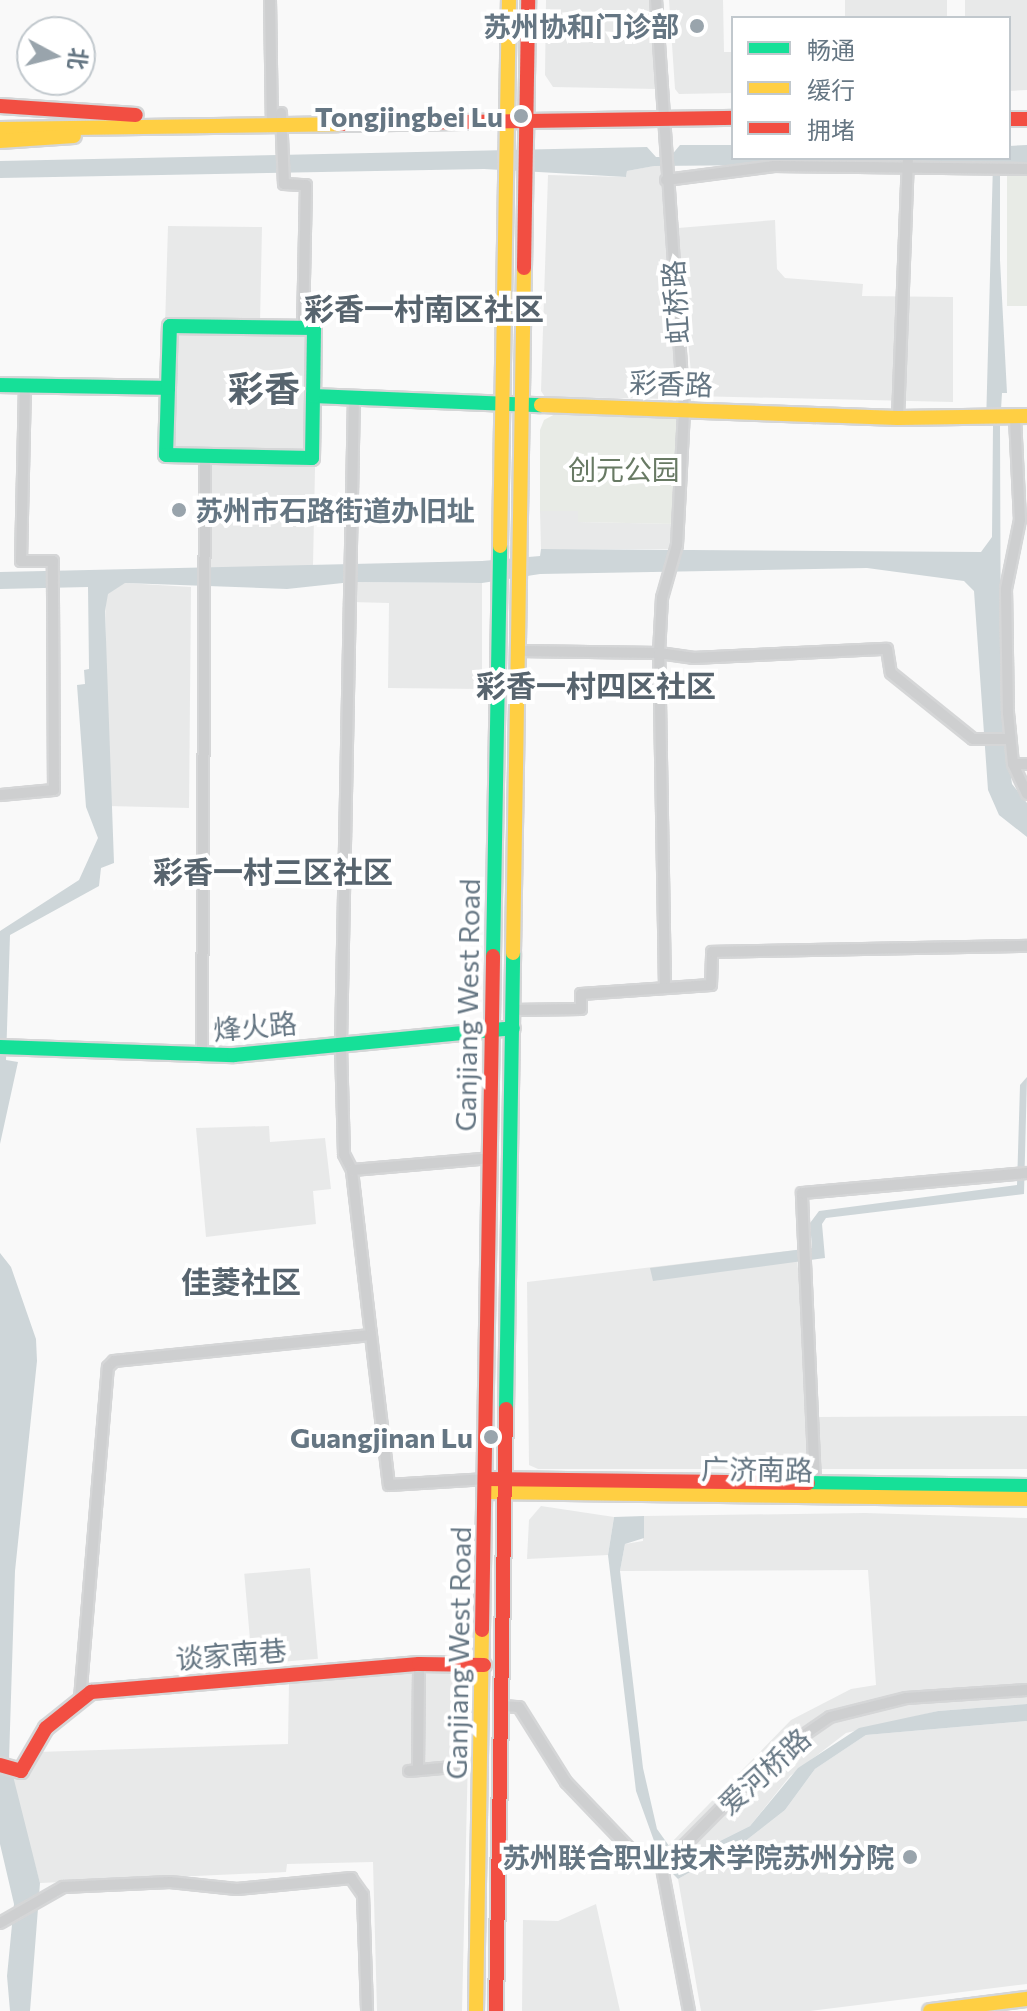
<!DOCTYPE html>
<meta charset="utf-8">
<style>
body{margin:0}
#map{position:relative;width:1027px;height:2011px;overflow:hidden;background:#f9f9f9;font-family:Commissioner,"Noto Sans SC",sans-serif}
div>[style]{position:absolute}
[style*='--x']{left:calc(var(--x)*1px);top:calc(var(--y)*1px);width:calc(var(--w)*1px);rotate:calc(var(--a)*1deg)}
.built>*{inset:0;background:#e8e9e9;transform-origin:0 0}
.green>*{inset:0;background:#e8ebe6;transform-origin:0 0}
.water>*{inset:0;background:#ced6d9}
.roads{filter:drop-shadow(2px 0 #d5d6d7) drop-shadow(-2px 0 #d5d6d7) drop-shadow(0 2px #d5d6d7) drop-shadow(0 -2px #d5d6d7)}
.street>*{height:10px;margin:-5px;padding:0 5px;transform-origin:5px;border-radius:5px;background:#cecfd0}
.fast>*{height:14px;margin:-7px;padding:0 7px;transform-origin:7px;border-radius:7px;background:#16e098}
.slow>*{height:14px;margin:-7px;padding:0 7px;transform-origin:7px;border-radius:7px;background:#ffcf43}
.jam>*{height:14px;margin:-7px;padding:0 7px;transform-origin:7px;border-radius:7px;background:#f24e42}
.dots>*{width:22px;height:22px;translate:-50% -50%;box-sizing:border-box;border:4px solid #fff;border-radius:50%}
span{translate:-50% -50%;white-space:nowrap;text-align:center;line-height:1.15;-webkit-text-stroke:8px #fff;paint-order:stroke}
.poi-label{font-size:28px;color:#657683;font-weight:700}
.right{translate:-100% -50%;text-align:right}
.left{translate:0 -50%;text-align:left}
.street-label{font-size:28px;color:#657683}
.park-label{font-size:28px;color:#687a64}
.neighbourhood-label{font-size:30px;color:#57646e;font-weight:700}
.district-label{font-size:36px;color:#57646e;font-weight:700}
.legend{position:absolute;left:731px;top:16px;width:280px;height:144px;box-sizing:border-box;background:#fff;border:2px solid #c1c8cd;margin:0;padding:10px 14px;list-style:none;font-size:24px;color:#657683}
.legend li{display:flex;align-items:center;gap:16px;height:40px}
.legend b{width:40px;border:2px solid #c1c8cd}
.north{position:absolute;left:16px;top:16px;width:80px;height:80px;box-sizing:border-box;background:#fff;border:2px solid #c1c8cd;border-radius:50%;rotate:97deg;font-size:22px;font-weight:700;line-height:32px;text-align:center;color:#657683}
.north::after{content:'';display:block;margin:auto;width:28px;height:36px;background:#99a4ac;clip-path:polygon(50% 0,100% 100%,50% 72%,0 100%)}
</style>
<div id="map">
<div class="built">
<div style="clip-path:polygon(546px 0,650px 0,657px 89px,553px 87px,545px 75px)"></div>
<div style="clip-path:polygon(669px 0,723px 0,724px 52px,733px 52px,733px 93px,679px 94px,675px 89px)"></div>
<div style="left:845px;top:0;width:102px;height:18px"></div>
<div style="clip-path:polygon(965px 0,1027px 0,1027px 90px,1009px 91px,1009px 18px,965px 18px)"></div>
<div style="clip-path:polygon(653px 166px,660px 166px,678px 399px,545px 397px,541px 391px,548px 175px,626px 177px,627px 171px)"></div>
<div style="clip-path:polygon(775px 220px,777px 269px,785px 278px,863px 284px,862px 296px,953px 297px,953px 402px,693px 396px,678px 228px)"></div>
<div style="clip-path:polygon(168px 226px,262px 227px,260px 323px,318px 324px,313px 566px,209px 568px,210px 462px,161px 461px)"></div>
<div style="clip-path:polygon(540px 511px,578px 511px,579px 522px,676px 524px,670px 549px,541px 549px)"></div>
<div style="clip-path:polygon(352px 582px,482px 583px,482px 689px,388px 688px,389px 603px,351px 602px)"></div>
<div style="clip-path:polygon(125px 583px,191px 587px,189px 808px,108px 806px,105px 586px)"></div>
<div style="clip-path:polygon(269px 1126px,270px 1142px,325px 1138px,331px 1189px,313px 1191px,316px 1224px,206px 1237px,196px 1128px)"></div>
<div style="clip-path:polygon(796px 1250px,814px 1417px,1027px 1416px,1027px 1469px,538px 1469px,529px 1465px,527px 1282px)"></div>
<div style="clip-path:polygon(541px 1506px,614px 1517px,608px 1555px,527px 1559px,529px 1520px)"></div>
<div style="clip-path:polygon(865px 1513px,1027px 1518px,1027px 1704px,938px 1711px,846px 1733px,790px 1776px,750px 1826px,686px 1858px,677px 1857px,667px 1847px,791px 1720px,851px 1689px,876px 1685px,868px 1570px,620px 1571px,625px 1544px,643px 1541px,644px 1516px)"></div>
<div style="left:310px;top:1568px;width:91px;height:66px;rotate:85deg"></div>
<div style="clip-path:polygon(416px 1669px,470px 1670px,462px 2011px,377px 2011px,373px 1862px,287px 1864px,286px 1872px,40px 1883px,10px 1774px,27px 1774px,37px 1752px,288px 1744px,289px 1682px)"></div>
<div style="clip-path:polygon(1027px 1721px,1027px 1984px,810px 2011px,701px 2011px,678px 1879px,744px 1842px,785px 1810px,815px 1769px,866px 1735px)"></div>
<div style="clip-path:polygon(596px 1904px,620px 2011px,522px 2011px,523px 1920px,558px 1921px)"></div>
</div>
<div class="green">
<div style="left:1007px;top:175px;width:20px;height:131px"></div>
<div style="clip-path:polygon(559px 412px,680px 416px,676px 524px,578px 522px,578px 511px,540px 511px,540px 430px,544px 420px)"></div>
</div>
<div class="water">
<div style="clip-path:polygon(680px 145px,733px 145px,733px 158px,1009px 158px,1009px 146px,1027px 145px,1027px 162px,1000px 163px,1000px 260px,1007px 393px,1002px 393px,1000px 426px,1001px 705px,1012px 784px,1027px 803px,1027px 837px,999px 815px,988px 790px,974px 591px,964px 581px,867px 568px,540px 574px,482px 583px,352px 582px,287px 589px,125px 583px,108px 594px,105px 611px,114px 863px,101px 868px,99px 886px,10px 935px,6px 1060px,18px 1062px,0 1144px,0 931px,79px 880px,98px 838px,86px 807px,77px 685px,85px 684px,84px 670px,89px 669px,88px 587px,0 589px,0 572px,482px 561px,540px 556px,541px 549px,981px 552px,992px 537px,993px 425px,986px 425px,993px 163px,654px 166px,627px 171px,626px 177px,484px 169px,0 178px,0 161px,647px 147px,656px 157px,670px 157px)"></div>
<div style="clip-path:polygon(1027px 1077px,1024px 1194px,826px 1218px,822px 1224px,825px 1258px,653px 1281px,650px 1268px,812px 1248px,810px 1223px,819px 1211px,1017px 1185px,1020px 1085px)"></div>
<div style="clip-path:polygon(0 1253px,11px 1267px,36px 1339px,37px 1361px,15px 1571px,9px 1760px,40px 1883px,30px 2011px,10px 2011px,7px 1976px,14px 1904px,0 1844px)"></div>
<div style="clip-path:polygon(644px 1516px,644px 1538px,625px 1544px,620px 1571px,643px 1768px,657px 1829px,677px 1857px,686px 1858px,750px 1826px,798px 1768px,859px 1728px,938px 1711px,1027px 1704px,1027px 1721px,866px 1735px,815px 1769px,785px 1810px,744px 1842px,678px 1879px,662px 1863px,636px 1791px,608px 1555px,614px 1517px)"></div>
</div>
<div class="roads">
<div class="street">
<div style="--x:270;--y:0;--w:124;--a:89.1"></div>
<div style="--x:281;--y:113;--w:71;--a:87.6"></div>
<div style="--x:284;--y:184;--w:22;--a:3"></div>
<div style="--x:306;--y:185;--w:143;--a:91.2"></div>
<div style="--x:666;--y:180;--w:109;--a:-7.4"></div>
<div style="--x:774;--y:166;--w:253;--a:0.7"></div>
<div style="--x:898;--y:418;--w:260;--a:-87.8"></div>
<div style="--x:1015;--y:418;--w:102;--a:87.2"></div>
<div style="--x:1020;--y:520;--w:70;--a:101.5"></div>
<div style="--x:1006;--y:589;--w:124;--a:89.1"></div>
<div style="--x:1008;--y:713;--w:51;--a:84.4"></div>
<div style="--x:1013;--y:764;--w:33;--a:65"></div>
<div style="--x:519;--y:651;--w:140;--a:0.8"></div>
<div style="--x:659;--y:653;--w:55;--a:-86.9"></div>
<div style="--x:662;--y:598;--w:55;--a:-74.2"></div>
<div style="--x:677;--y:545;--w:135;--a:-87"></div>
<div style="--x:684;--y:410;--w:411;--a:-93.9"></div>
<div style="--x:1013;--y:764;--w:14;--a:0"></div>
<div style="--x:0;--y:795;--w:54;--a:-5.3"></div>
<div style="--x:54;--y:790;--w:229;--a:-90.3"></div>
<div style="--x:53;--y:561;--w:32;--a:180"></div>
<div style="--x:21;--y:561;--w:175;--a:-88.7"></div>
<div style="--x:665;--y:987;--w:334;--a:-91"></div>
<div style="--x:659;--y:653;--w:34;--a:8"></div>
<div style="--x:693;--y:658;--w:194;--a:-2.7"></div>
<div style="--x:887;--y:649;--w:24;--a:81"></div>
<div style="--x:891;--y:673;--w:105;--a:38.8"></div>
<div style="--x:973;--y:739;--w:37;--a:0"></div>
<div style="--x:513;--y:1010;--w:68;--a:-0.8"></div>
<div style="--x:581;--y:1009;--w:15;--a:-90"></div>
<div style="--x:581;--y:994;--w:130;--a:-4"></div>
<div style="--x:711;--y:985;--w:33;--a:-88"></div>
<div style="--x:712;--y:952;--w:315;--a:-1.1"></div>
<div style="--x:202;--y:1056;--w:600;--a:-89.71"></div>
<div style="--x:352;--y:1170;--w:18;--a:-117"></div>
<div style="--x:344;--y:1154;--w:110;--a:-91.6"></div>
<div style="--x:341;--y:1044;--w:646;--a:-88.85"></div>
<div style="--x:371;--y:1335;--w:166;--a:-96.6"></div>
<div style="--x:352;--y:1170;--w:140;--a:-4.9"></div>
<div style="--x:815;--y:1483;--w:290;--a:-92.6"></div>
<div style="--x:802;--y:1193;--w:226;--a:-5.1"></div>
<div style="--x:80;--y:1699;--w:333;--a:-85.2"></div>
<div style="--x:108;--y:1367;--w:8;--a:-45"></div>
<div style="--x:114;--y:1361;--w:258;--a:-5.8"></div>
<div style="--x:371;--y:1335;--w:151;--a:83.2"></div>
<div style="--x:389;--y:1485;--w:98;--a:-3.5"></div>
<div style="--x:503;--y:1706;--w:16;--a:4"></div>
<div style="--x:519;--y:1707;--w:89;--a:57.9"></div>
<div style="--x:566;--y:1782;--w:91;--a:46.3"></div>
<div style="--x:629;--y:1848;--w:39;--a:31"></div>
<div style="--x:662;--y:1868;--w:146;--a:79.3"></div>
<div style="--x:418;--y:1767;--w:103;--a:-89.4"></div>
<div style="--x:409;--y:1771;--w:44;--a:-5.2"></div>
<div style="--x:662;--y:1868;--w:156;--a:-45.3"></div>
<div style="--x:772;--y:1757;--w:70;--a:-34.6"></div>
<div style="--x:830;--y:1717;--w:78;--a:-14"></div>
<div style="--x:906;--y:1698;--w:121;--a:-3.8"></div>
<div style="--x:0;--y:1923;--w:73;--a:-29.7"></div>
<div style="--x:63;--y:1887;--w:107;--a:-2.7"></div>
<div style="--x:170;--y:1882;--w:67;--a:6"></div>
<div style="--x:237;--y:1889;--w:115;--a:-5.5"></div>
<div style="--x:351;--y:1878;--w:21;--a:55"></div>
<div style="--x:363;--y:1895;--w:116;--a:88"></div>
</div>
<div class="fast">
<div style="--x:0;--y:385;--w:168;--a:1"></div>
<div style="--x:168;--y:388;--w:67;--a:91.7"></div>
<div style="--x:166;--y:455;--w:146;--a:1.2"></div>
<div style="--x:312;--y:458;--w:62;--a:-89.1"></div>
<div style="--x:313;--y:396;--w:228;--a:2.3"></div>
<div style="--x:168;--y:388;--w:62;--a:-88.2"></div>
<div style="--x:170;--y:326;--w:144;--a:0.8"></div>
<div style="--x:314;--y:328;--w:68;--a:90.8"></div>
<div style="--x:493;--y:956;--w:410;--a:-89"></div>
<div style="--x:0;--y:1047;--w:234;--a:2"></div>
<div style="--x:234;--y:1055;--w:280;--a:-5.5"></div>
<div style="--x:506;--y:1409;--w:456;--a:-89.1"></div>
<div style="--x:808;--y:1483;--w:219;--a:0.8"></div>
</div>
<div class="slow">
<div style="--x:0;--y:129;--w:338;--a:-0.8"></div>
<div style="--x:0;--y:141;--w:74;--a:-3.9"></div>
<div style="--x:541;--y:405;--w:357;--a:2.1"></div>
<div style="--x:898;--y:418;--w:129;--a:-0.9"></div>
<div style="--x:500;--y:546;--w:546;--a:-89.06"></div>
<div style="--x:513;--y:953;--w:685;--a:-89.08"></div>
<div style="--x:487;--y:1492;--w:540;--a:0.74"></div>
<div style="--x:476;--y:2011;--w:381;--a:-89.1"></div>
<div style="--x:930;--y:2011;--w:98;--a:-7.1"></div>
</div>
<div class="jam">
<div style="--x:0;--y:106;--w:136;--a:3.8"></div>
<div style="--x:1009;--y:119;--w:18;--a:0"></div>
<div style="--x:338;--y:124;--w:395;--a:-0.9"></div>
<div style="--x:524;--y:268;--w:268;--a:-89.1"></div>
<div style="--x:487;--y:1479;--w:321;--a:0.7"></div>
<div style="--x:482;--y:1630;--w:674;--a:-89.06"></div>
<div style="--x:0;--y:1765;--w:22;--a:16"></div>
<div style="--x:21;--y:1771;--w:50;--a:-59.8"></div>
<div style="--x:46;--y:1728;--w:58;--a:-38.7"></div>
<div style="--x:91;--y:1692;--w:329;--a:-4.9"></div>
<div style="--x:419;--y:1664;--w:65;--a:0.9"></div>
<div style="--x:496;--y:2011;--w:602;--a:-89.05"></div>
</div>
</div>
<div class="dots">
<div style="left:697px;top:26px;background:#99a4ac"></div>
<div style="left:521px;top:116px;background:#99a4ac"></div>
<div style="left:179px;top:510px;background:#99a4ac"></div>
<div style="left:491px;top:1437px;background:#99a4ac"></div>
<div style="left:910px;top:1857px;background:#99a4ac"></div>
</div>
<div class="poi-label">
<span class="right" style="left:679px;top:26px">苏州协和门诊部</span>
<span class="right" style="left:503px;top:116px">Tongjingbei Lu</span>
<span class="left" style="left:195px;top:510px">苏州市石路街道办旧址</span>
<span class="right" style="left:473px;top:1437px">Guangjinan Lu</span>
<span class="right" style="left:894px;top:1857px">苏州联合职业技术学院苏州分院</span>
</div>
<div class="street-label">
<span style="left:675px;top:302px;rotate:-94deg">虹桥路</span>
<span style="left:671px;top:383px;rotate:2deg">彩香路</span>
<span style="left:467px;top:1005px;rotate:-89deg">Ganjiang West Road</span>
<span style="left:255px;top:1026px;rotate:-5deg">烽火路</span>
<span style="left:757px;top:1469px;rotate:1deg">广济南路</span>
<span style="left:458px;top:1653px;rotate:-89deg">Ganjiang West Road</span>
<span style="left:231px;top:1654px;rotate:-5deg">谈家南巷</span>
<span style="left:764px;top:1771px;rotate:-42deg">爱河桥路</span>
</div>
<div class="park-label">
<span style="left:624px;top:469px">创元公园</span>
</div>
<div class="neighbourhood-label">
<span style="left:424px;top:308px">彩香一村南区社区</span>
<span style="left:596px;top:685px">彩香一村四区社区</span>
<span style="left:273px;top:871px">彩香一村三区社区</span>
<span style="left:241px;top:1281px">佳菱社区</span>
</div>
<div class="district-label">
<span style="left:264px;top:388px">彩香</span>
</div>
<ul class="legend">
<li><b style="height:10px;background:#16e098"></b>畅通</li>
<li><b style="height:10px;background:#ffcf43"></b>缓行</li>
<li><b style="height:10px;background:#f24e42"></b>拥堵</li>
</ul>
<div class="north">北</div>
</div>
